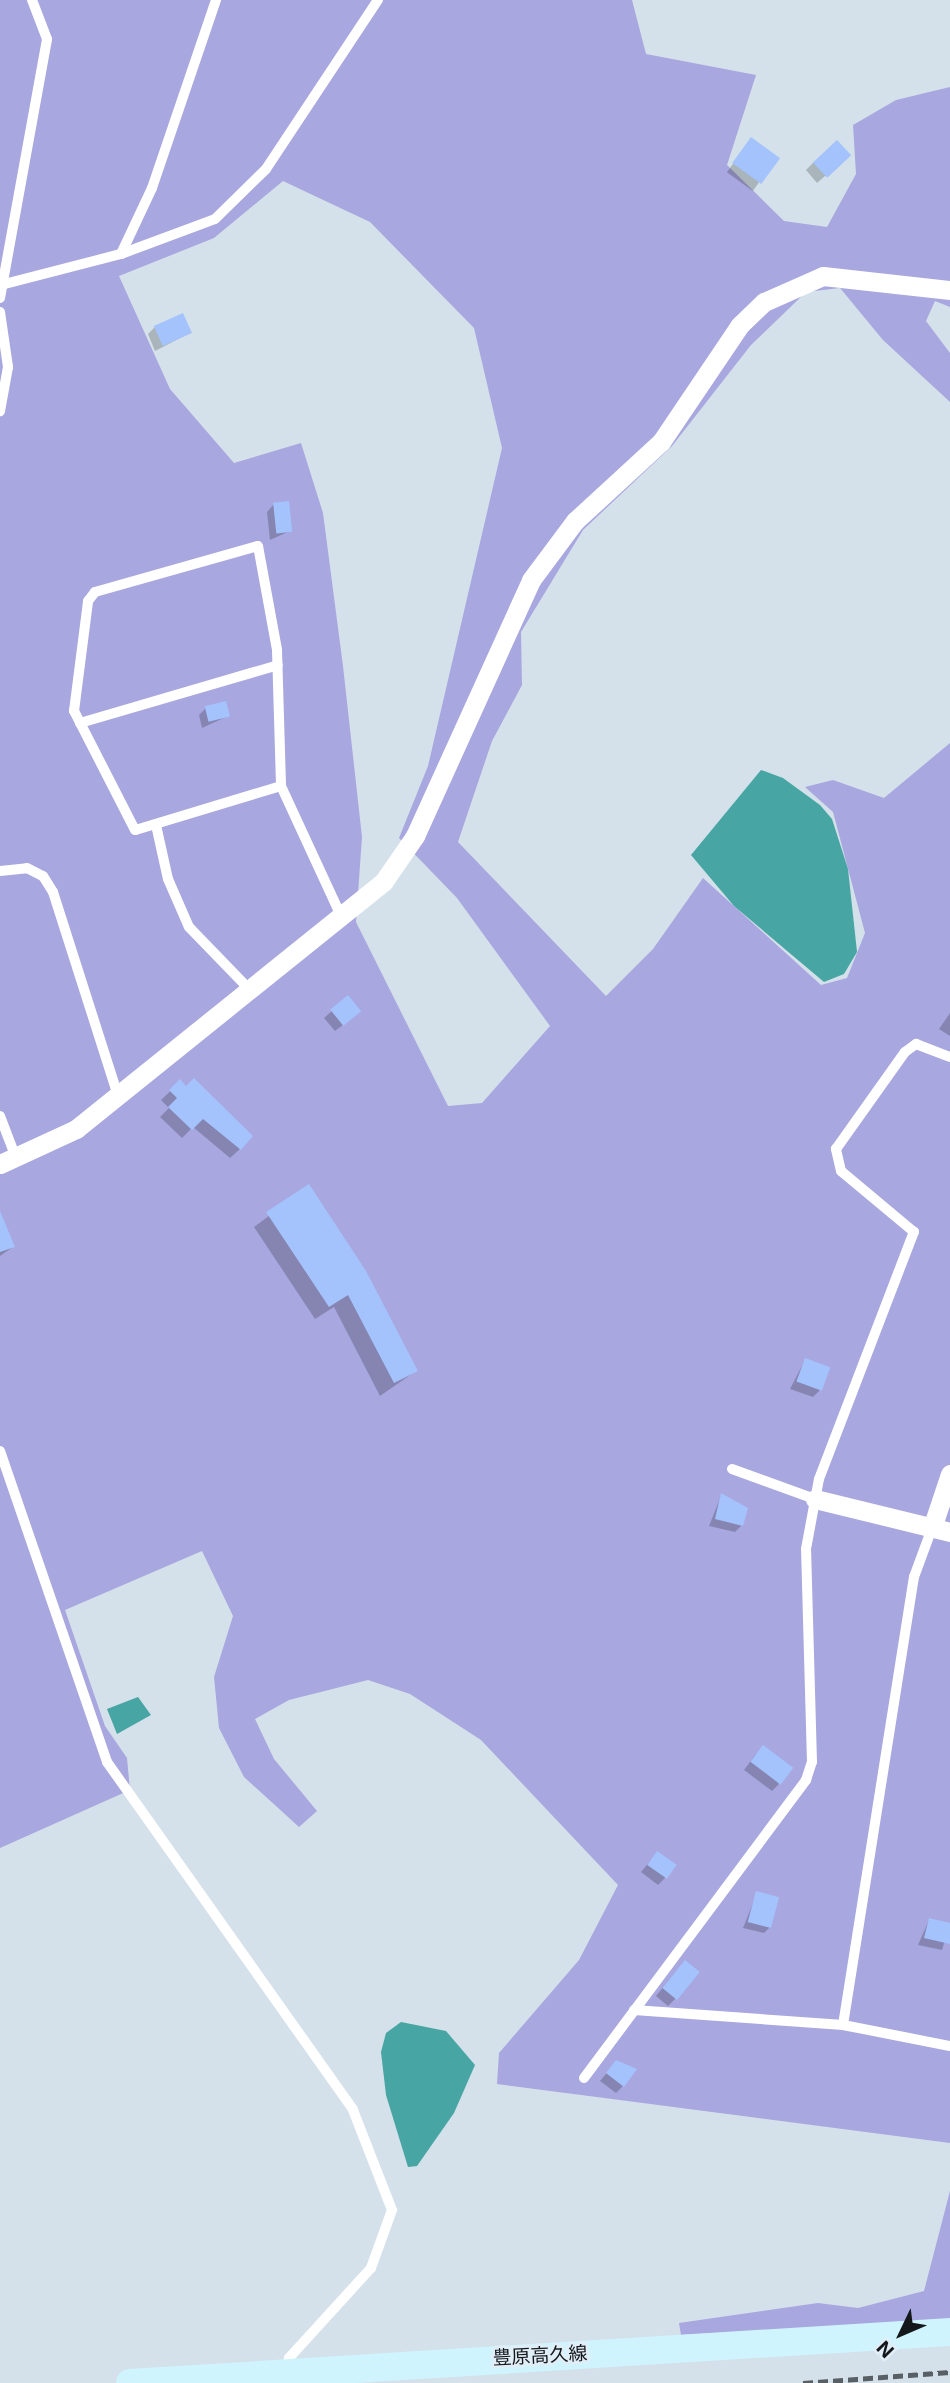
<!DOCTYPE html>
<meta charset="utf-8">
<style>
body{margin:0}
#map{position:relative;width:950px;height:2383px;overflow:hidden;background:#d4e1ea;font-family:Inter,"Noto Sans JP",sans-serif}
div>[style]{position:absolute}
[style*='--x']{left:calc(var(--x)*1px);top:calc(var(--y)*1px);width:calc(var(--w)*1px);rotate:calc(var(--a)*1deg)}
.green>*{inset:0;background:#a8a7df}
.water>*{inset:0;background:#47a5a3}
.shadow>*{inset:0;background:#0003;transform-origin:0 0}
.building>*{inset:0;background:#a4c3fc;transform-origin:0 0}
.lane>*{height:10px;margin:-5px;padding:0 5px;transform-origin:5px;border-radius:5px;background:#fff}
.street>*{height:19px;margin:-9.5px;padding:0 9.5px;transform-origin:9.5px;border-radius:9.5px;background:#fff}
.secondary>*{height:28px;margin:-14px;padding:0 14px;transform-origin:14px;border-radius:14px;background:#cff4fe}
.rail>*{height:5px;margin-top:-2.5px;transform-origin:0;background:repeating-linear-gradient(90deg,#596065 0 10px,transparent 0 15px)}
span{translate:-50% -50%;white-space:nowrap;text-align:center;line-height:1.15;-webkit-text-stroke:5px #e2eef7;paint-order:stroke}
.street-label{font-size:19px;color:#14181b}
.north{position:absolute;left:866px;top:2299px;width:70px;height:70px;-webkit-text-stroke:5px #e2eef7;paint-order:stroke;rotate:226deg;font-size:19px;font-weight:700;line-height:28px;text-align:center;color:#14181b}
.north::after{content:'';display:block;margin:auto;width:24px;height:32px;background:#14181b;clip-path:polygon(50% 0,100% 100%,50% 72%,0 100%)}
</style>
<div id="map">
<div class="green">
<div style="clip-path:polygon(evenodd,0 0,632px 0,646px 54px,756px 75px,727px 165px,784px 221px,827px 227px,856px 174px,853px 125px,896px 100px,950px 87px,950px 307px,935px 301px,926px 321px,950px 353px,950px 402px,883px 340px,840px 288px,806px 292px,751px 345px,672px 446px,583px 530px,521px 632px,522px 685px,492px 741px,458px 842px,606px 996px,653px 949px,703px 878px,821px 985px,847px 978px,865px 933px,833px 812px,805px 787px,833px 780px,884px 798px,950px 743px,950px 2143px,497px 2084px,499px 2053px,579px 1960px,618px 1885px,481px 1740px,410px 1694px,368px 1680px,289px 1700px,255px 1719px,274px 1759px,317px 1811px,299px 1827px,244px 1777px,219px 1728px,214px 1677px,233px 1616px,202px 1551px,65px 1610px,105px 1726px,127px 1758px,130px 1790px,0 1848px,0 0,283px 181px,370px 222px,474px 328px,502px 448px,428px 766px,399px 838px,457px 898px,550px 1026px,482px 1103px,448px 1106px,356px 922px,362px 837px,343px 666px,323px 513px,301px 443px,234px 463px,170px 389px,119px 276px,214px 238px,283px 181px)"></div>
<div style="clip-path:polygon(950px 2191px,950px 2320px,681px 2335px,679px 2323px,818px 2303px,858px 2308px,924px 2291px)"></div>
</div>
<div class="water">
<div style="clip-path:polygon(761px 770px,783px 778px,820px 805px,832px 819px,848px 869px,857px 952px,844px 974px,824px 982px,734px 906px,691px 855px)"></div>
<div style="clip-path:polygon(138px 1697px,151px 1715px,117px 1734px,107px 1709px)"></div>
<div style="clip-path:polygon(401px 2022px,446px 2031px,475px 2065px,454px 2113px,417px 2166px,408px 2167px,386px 2095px,381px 2052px,386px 2033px)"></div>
</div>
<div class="shadow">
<div style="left:751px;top:139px;width:32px;height:41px;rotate:36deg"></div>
<div style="clip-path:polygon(841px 162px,817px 183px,806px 170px,813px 163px)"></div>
<div style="clip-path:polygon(155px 327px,190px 333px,155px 351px,148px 334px)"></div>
<div style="clip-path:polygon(274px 504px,290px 531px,270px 540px,267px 512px)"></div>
<div style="clip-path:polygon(206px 708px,228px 716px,202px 728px,199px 715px)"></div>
<div style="clip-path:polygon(348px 997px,352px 1018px,335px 1031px,324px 1018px)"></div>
<div style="clip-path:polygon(950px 1013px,950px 1036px,939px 1029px)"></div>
<div style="clip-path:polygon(180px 1082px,240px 1149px,230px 1158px,193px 1127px,182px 1138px,160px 1117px,169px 1108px,161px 1100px)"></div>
<div style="clip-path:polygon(308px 1187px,416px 1371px,380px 1396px,334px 1307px,315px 1319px,254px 1227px)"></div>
<div style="clip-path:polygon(0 1232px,13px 1247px,0 1256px)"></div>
<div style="clip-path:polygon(805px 1360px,820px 1390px,813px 1397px,790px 1389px)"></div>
<div style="clip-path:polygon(721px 1496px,742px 1525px,735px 1532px,709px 1526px)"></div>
<div style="clip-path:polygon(756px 1754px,779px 1784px,772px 1791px,744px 1770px)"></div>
<div style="clip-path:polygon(657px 1853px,665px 1878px,658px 1885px,641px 1872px)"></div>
<div style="clip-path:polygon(757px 1893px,771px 1926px,764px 1933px,743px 1928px)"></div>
<div style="clip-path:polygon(929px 1920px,950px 1924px,942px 1950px,918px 1945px)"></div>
<div style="clip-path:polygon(678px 1969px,675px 1999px,668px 2006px,656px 1996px)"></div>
<div style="clip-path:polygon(616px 2062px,623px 2086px,616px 2093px,600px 2081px)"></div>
</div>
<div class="building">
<div style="left:751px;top:137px;width:36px;height:32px;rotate:36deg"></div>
<div style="left:837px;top:140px;width:21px;height:33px;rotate:47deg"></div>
<div style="left:183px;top:313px;width:22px;height:32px;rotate:66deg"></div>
<div style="left:289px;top:501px;width:31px;height:16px;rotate:84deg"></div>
<div style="left:226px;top:701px;width:16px;height:22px;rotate:76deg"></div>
<div style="left:348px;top:995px;width:21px;height:23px;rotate:51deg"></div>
<div style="clip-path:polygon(194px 1078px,253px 1136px,241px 1150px,203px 1119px,192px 1130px,168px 1107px,177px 1098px,169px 1090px,180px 1079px,186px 1086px)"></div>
<div style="clip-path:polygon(309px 1184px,366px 1271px,418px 1371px,394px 1383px,348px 1295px,329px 1307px,266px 1212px)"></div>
<div style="clip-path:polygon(0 1211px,15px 1247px,0 1252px)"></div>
<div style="left:805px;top:1358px;width:27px;height:25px;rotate:20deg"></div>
<div style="clip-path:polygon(721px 1493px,748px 1508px,743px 1526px,715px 1519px)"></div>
<div style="left:763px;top:1745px;width:38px;height:21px;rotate:37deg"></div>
<div style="left:657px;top:1851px;width:24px;height:17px;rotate:35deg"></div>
<div style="left:756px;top:1891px;width:24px;height:32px;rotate:15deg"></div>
<div style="clip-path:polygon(929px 1918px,950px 1923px,950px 1944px,924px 1938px)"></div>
<div style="left:685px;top:1960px;width:19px;height:36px;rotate:39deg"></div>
<div style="clip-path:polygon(616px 2060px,637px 2069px,624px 2087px,606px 2073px)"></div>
</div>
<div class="lane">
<div style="--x:121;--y:254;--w:73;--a:-64.8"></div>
<div style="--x:152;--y:188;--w:199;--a:-71.2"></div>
<div style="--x:1;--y:285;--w:124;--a:-14.5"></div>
<div style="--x:121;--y:254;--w:100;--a:-20.4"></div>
<div style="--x:215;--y:219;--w:71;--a:-44.4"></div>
<div style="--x:266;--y:169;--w:203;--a:-56.5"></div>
<div style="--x:0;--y:298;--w:263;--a:-79.7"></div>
<div style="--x:47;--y:39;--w:42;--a:-111"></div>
<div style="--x:0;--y:312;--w:56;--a:81.7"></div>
<div style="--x:8;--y:367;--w:45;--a:100.3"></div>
<div style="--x:80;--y:723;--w:206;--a:-16.3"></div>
<div style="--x:281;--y:786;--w:152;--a:163.2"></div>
<div style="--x:135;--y:830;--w:134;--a:-117.1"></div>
<div style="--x:74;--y:711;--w:111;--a:-82.7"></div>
<div style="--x:88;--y:601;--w:11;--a:-52"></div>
<div style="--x:95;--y:592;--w:169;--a:-15.8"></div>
<div style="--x:258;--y:546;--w:106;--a:79.6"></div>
<div style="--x:277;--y:650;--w:136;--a:88.3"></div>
<div style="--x:281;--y:786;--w:145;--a:65.2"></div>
<div style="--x:156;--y:825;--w:55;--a:77.5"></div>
<div style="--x:168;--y:879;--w:52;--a:66.4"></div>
<div style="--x:189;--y:927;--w:89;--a:45.9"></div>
<div style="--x:0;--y:871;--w:27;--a:-6"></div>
<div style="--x:27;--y:868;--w:18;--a:27"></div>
<div style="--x:43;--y:876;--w:19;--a:58"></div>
<div style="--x:53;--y:892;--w:214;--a:72.3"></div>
<div style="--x:0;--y:1116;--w:45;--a:69.1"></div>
<div style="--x:0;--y:1451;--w:329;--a:71"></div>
<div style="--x:107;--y:1762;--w:426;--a:54.7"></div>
<div style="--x:353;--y:2110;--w:107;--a:68.7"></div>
<div style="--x:392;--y:2210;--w:62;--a:109.9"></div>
<div style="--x:371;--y:2268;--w:122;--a:132.3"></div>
<div style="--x:289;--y:2358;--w:13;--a:99"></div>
<div style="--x:732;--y:1469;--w:88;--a:19.9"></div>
<div style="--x:634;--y:2010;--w:210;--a:4.1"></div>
<div style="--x:843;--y:2025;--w:109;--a:11.1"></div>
<div style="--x:843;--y:2025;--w:454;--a:-81"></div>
<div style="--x:914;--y:1577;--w:52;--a:-69.8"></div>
<div style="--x:584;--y:2078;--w:372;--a:-53.3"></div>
<div style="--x:806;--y:1780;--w:19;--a:-72"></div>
<div style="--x:812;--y:1762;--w:213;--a:-91.6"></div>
<div style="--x:806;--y:1549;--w:71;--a:-79.5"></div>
<div style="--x:819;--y:1479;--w:265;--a:-69"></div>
<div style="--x:914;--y:1232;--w:95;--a:-140.1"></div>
<div style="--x:841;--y:1171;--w:23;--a:-103"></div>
<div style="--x:836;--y:1149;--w:119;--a:-54.6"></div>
<div style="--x:905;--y:1052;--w:14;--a:-36"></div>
<div style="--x:916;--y:1044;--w:36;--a:21"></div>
</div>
<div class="street">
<div style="--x:0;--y:1164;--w:84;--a:-24.7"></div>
<div style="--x:76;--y:1129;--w:395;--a:-38.8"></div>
<div style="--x:384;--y:881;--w:55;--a:-55.4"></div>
<div style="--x:415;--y:836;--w:281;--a:-65.6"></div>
<div style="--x:531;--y:580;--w:74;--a:-53.3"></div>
<div style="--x:575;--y:521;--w:117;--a:-42.6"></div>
<div style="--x:661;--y:442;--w:141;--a:-56"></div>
<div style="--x:740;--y:325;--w:33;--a:-44"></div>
<div style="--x:764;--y:302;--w:64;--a:-23.8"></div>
<div style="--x:823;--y:276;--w:128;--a:6.3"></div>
<div style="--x:815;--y:1499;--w:139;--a:13.7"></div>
<div style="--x:932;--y:1528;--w:57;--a:-71.6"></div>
</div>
<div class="secondary">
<div style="--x:130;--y:2383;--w:822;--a:-3.56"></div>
</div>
<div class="rail">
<div style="--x:803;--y:2383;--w:147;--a:-4.3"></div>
</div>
<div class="street-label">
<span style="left:540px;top:2356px;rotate:-3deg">豊原高久線</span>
</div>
<div class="north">N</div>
</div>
